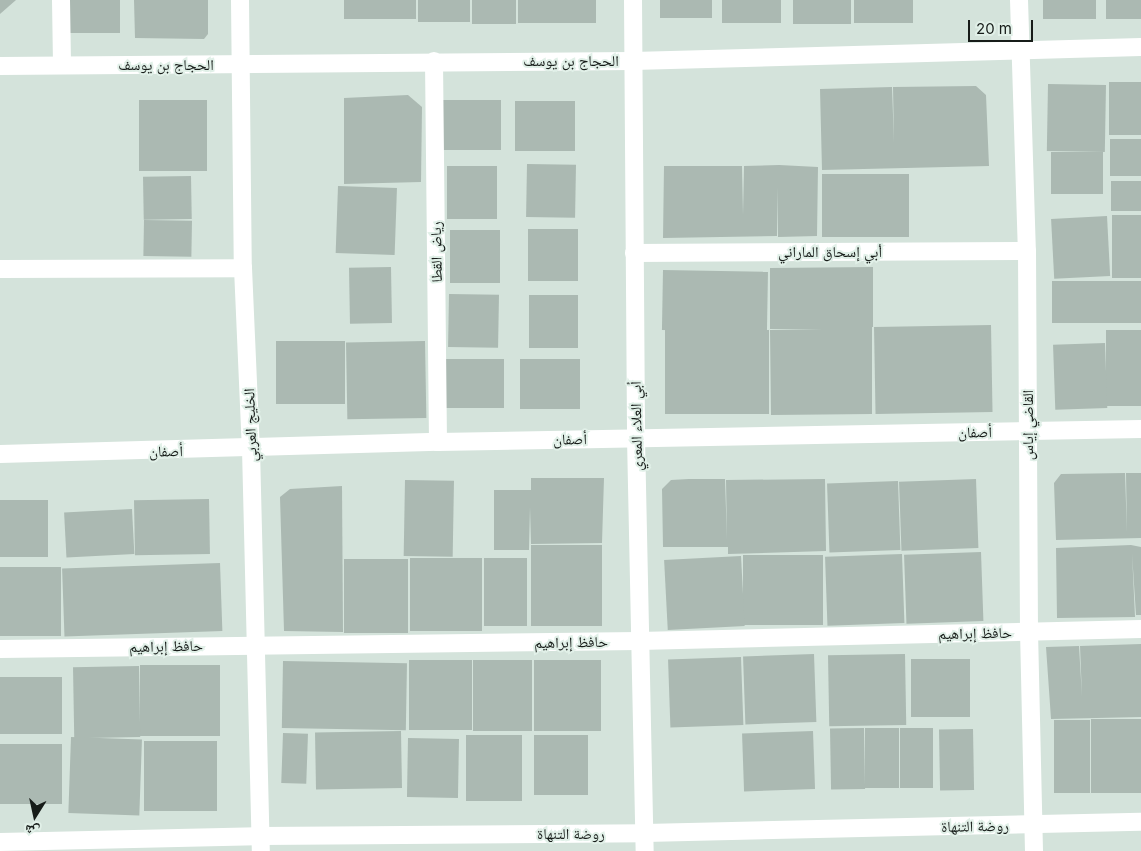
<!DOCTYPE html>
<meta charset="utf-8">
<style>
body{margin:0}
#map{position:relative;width:1141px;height:851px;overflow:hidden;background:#d4e3db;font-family:Inter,"Noto Naskh Arabic",sans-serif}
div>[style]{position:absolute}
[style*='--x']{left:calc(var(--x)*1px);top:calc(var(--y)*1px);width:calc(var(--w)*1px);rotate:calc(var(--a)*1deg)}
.building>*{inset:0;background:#abb9b2;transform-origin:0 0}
.minor>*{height:18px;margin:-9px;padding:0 9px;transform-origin:9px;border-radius:9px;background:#fff}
span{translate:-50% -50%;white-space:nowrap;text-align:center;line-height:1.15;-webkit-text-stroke:4px #e1f0e8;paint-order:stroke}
.street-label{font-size:15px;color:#171c19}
.north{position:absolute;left:10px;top:791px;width:50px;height:50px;-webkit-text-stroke:4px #e1f0e8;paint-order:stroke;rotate:190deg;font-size:14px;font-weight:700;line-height:20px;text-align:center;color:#171c19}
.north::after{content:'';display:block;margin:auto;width:18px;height:22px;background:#171c19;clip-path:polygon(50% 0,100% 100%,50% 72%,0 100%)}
.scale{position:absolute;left:968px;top:20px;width:65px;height:22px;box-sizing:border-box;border:2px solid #171c19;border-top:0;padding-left:6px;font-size:15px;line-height:18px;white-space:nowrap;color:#171c19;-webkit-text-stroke:4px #e1f0e8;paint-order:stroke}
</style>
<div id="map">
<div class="building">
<div style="clip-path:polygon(0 0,16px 0,0 14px)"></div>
<div style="left:67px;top:0;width:53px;height:33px"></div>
<div style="clip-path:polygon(134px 0,208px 0,208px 34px,204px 39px,135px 38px)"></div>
<div style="left:344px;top:0;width:72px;height:19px"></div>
<div style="left:418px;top:0;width:52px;height:22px"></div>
<div style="left:472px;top:0;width:44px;height:24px"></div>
<div style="left:518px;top:0;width:78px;height:23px"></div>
<div style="left:660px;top:0;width:52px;height:18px"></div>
<div style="left:722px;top:0;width:59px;height:23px"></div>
<div style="left:793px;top:0;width:58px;height:24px"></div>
<div style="left:854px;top:0;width:59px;height:23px"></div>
<div style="left:1043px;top:0;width:53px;height:19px"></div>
<div style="left:1106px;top:0;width:35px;height:19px"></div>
<div style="left:1141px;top:82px;width:53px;height:32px;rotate:90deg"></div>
<div style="left:1048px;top:84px;width:58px;height:67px;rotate:1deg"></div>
<div style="clip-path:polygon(976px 86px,986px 95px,989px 166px,822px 170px,820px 89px,892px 87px,894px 143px,893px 87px)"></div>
<div style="clip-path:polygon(408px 95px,422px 107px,421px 182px,344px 184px,344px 98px)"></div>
<div style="left:139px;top:100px;width:68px;height:71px"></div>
<div style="left:501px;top:100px;width:50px;height:60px;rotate:90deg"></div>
<div style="left:515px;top:101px;width:60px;height:50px"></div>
<div style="left:1110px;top:139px;width:31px;height:37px"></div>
<div style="left:1051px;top:152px;width:52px;height:42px"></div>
<div style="left:527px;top:164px;width:49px;height:53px;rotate:1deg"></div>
<div style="clip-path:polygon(779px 165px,818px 167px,817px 236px,778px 237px,778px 187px,777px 236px,663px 238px,664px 166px,742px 166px,743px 215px,744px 166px)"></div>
<div style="left:447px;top:166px;width:50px;height:53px"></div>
<div style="left:822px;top:174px;width:87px;height:63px"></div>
<div style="left:191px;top:176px;width:43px;height:48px;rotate:89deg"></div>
<div style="left:1141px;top:181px;width:30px;height:30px;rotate:90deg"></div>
<div style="left:338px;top:186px;width:59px;height:67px;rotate:2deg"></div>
<div style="left:1112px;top:215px;width:29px;height:63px"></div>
<div style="left:1107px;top:216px;width:60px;height:56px;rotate:87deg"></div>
<div style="left:144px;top:220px;width:48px;height:36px;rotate:1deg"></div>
<div style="left:528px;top:229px;width:50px;height:52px"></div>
<div style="left:450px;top:230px;width:50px;height:53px"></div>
<div style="left:391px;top:267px;width:56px;height:42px;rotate:89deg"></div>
<div style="clip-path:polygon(873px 267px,873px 327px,858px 327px,872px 327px,872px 414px,771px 415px,770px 330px,823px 329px,770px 329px,770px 268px)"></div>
<div style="left:663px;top:270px;width:105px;height:60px;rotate:1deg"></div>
<div style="left:1141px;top:281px;width:42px;height:89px;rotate:90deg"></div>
<div style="left:449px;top:294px;width:50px;height:53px;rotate:1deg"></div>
<div style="left:529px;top:295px;width:49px;height:53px"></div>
<div style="left:991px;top:325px;width:87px;height:117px;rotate:89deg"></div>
<div style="left:769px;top:330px;width:84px;height:104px;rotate:90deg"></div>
<div style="left:1106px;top:330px;width:35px;height:76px"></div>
<div style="left:276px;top:341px;width:69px;height:63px"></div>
<div style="left:425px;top:341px;width:77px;height:79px;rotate:89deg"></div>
<div style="left:1105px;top:343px;width:65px;height:52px;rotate:88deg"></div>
<div style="left:444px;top:359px;width:60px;height:49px"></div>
<div style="left:520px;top:359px;width:60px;height:50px"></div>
<div style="clip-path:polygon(1125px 473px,1127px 533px,1126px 473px,1141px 473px,1141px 538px,1056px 540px,1054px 483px,1061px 474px)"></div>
<div style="clip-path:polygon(531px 478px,604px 478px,602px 543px,531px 544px,530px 507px,529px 550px,494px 550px,494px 490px,531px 490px)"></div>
<div style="clip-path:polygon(689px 479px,725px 479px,727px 540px,726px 480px,825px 479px,826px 551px,728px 554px,728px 547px,663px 547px,662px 489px,671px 480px)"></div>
<div style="left:976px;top:479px;width:69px;height:77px;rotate:88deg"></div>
<div style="left:405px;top:480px;width:49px;height:76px;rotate:1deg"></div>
<div style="left:898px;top:481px;width:69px;height:71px;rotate:88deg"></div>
<div style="clip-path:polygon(342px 486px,343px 632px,284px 631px,280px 497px,290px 489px)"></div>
<div style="left:209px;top:499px;width:55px;height:75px;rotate:89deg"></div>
<div style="left:0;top:500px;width:48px;height:57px"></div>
<div style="left:132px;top:509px;width:45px;height:68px;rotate:87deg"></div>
<div style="left:531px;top:545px;width:71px;height:81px"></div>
<div style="clip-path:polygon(1131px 545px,1141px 547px,1141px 615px,1136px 615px,1132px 553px,1135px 617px,1057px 618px,1056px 548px)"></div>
<div style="left:981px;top:552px;width:69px;height:77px;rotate:88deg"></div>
<div style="left:902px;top:554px;width:69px;height:77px;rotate:88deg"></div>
<div style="left:743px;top:555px;width:80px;height:70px"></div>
<div style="left:741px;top:556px;width:70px;height:77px;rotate:87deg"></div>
<div style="left:410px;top:558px;width:72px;height:73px"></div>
<div style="left:484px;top:558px;width:43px;height:68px"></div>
<div style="left:344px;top:559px;width:64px;height:74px"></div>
<div style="left:220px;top:563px;width:68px;height:158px;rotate:88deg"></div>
<div style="left:0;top:567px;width:61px;height:69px"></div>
<div style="clip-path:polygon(1141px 644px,1141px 717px,1051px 719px,1046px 647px,1079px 646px,1082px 697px,1080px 646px)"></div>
<div style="left:814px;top:654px;width:68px;height:71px;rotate:88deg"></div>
<div style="left:905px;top:654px;width:71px;height:77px;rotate:89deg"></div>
<div style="left:741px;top:657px;width:68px;height:73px;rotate:88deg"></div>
<div style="left:911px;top:659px;width:59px;height:58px"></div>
<div style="left:409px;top:660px;width:63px;height:70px"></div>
<div style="left:473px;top:660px;width:59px;height:71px"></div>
<div style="left:534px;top:660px;width:67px;height:71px"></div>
<div style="left:283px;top:661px;width:124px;height:67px;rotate:1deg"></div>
<div style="left:140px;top:665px;width:80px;height:71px"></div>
<div style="left:139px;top:666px;width:71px;height:66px;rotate:89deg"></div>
<div style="left:0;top:677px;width:62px;height:57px"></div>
<div style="left:1141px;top:719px;width:74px;height:50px;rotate:90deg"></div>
<div style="left:1054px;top:720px;width:36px;height:73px"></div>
<div style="left:864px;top:728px;width:61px;height:34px;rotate:89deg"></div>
<div style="left:865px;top:728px;width:34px;height:60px"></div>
<div style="left:900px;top:728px;width:33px;height:60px"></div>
<div style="left:973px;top:729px;width:61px;height:34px;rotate:89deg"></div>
<div style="left:401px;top:731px;width:57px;height:86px;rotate:89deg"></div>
<div style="left:813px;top:731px;width:58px;height:71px;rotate:88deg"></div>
<div style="left:283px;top:733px;width:25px;height:50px;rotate:2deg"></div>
<div style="left:466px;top:735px;width:56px;height:66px"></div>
<div style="left:588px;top:735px;width:60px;height:54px;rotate:90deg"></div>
<div style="left:71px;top:737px;width:71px;height:76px;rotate:2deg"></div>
<div style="left:408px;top:738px;width:51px;height:59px;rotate:1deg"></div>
<div style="left:144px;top:741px;width:73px;height:70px"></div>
<div style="left:0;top:744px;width:62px;height:60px"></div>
</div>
<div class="minor">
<div style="--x:61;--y:0;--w:64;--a:89.1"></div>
<div style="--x:240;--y:0;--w:268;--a:89.4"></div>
<div style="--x:243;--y:268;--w:181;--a:87.5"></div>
<div style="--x:251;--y:449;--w:402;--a:88.6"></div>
<div style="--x:633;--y:0;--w:438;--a:89.6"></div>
<div style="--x:636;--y:438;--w:413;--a:88.8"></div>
<div style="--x:1019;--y:0;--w:251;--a:88.2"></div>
<div style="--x:1027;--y:251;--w:380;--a:89.7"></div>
<div style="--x:1029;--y:631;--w:220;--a:88.7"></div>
<div style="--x:434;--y:61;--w:381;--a:89.4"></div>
<div style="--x:0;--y:66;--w:633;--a:-0.45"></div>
<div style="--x:633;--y:61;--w:508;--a:-1.58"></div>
<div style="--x:634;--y:253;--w:393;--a:-0.3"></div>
<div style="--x:0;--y:269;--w:243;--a:-0.2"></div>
<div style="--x:0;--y:454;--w:438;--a:-1.6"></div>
<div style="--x:438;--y:442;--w:703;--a:-1.06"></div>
<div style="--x:0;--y:649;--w:639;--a:-0.72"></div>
<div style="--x:639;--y:641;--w:502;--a:-1.37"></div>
<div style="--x:0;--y:842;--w:261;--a:-1.3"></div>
<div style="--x:261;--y:836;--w:384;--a:-0.4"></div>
<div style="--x:645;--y:833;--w:496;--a:-1.3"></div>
</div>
<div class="street-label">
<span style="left:571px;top:61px">الحجاج بن يوسف</span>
<span style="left:166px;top:65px">الحجاج بن يوسف</span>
<span style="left:436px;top:252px;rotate:-91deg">رياض القطا</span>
<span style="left:830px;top:252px">أبي إسحاق الماراني</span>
<span style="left:250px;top:425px;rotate:-92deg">الخليج العربي</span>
<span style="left:1028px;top:425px;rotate:-90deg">القاضي إياس</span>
<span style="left:636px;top:426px;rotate:-91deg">أبي العلاء المعري</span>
<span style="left:975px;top:432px;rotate:-1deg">أصفان</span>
<span style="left:570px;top:439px;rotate:-1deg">أصفان</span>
<span style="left:166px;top:451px;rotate:-1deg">أصفان</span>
<span style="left:975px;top:633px;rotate:-1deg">حافظ إبراهيم</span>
<span style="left:571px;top:642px;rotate:-1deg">حافظ إبراهيم</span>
<span style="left:166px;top:646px;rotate:-1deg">حافظ إبراهيم</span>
<span style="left:975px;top:826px;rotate:-1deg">روضة التنهاة</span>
<span style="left:571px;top:834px">روضة التنهاة</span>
</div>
<div class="north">ش</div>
<div class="scale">20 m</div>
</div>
